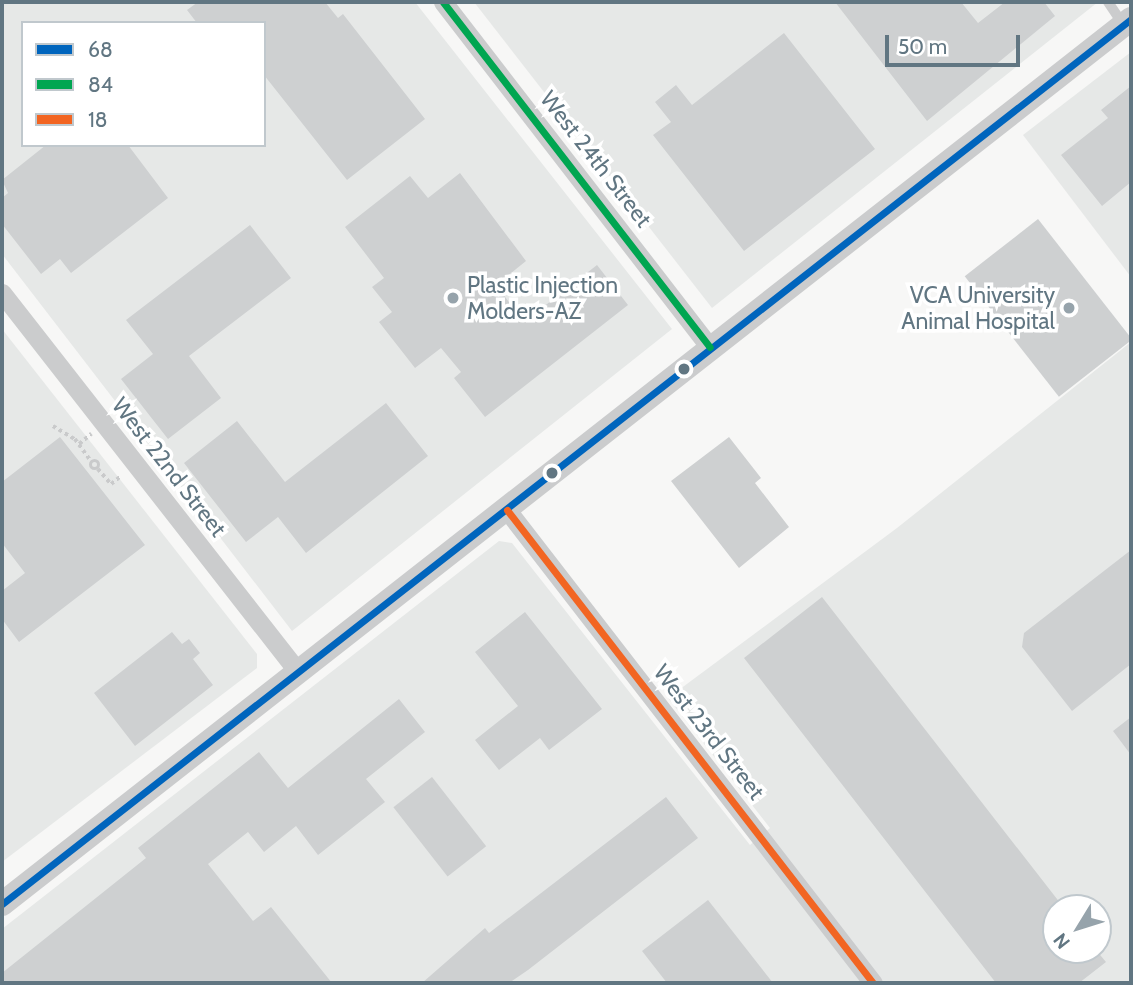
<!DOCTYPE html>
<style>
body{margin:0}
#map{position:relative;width:1133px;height:985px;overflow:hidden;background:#f7f7f6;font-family:Cabin,sans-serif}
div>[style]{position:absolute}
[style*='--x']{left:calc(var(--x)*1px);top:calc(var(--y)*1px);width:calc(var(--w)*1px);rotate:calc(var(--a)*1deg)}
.built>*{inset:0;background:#e6e8e7}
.building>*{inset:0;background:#ced0d1;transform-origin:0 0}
.path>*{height:3.5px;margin-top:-1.75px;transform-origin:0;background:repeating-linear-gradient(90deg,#c9cacb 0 3.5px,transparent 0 7px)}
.path>.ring{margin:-1.75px;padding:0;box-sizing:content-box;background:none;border:3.5px solid #c9cacb;border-radius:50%}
.service>*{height:10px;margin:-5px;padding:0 5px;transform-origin:5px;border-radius:5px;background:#cbcccd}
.minor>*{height:19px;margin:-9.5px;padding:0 9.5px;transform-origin:9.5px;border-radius:9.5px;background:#cbcccd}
.tertiary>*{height:24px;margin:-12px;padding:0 12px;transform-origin:12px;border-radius:12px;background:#cbcccd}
.bus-1>*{height:7px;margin:-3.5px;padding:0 3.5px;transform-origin:3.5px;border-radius:3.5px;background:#0065bd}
.bus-2>*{height:7px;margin:-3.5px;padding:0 3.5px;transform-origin:3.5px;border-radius:3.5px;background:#00a651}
.bus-3>*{height:7px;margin:-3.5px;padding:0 3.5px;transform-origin:3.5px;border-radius:3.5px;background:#f26522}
.dots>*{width:19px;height:19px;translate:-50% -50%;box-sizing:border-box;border:4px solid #fff;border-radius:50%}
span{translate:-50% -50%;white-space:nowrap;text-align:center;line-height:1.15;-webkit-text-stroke:7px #fff;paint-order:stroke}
.street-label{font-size:23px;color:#617682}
.poi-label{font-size:23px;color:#617682}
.left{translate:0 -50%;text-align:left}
.right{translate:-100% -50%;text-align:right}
.frame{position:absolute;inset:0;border:4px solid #617682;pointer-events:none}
.legend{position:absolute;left:21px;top:21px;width:245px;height:126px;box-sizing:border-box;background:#fff;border:2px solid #c0c8cd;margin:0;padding:9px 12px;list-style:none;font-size:21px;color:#617682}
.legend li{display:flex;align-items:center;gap:14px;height:35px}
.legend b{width:35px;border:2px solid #c0c8cd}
.north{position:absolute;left:1042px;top:894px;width:70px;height:70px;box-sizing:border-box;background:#fff;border:2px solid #c0c8cd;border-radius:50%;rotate:232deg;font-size:19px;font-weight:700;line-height:28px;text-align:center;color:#617682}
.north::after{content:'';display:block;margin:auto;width:24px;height:32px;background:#96a3ab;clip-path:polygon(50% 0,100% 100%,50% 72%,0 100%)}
.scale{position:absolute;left:885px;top:35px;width:135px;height:32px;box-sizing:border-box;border:4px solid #617682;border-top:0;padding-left:9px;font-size:21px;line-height:24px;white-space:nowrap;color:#617682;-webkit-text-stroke:5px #fff;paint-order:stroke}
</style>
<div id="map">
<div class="built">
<div style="clip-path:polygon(evenodd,2px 2px,415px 2px,672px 329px,292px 631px,2px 254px,2px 2px,23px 23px,264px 23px,264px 145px,23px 145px,23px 23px)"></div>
<div style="clip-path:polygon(474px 2px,1098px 2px,712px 308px)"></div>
<div style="clip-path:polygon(1131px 52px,1131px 277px,1023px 135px)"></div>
<div style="clip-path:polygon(2px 329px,257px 654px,257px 668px,2px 862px)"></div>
<div style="clip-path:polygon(evenodd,1131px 342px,1131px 983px,2px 983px,2px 929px,499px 541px,512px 543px,750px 845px,770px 828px,668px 698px,897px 528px,1131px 342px,1056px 908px,1098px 908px,1098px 950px,1056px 950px,1056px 908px)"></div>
</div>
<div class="building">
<div style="clip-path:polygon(198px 2px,325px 2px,338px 18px,343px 14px,425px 119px,347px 180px,264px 75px,264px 23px,197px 23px,187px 10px)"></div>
<div style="clip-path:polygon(835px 2px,961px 2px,978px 23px,1005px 2px,1044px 2px,1055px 16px,927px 121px)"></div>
<div style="clip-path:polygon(784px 33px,875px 149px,744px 251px,653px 135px,671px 122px,655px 102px,676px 85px,692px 105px)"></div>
<div style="clip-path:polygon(1131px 86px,1131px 182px,1102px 206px,1061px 155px,1108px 118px,1101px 110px)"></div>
<div style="clip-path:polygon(46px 145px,128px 145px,168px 198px,71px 273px,60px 259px,41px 274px,2px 224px,2px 198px,8px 193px,2px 180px)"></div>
<div style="clip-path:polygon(460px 173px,526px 261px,496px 285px,524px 322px,597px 265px,628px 305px,485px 417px,454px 378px,461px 372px,441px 348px,415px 368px,379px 322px,392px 312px,372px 287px,384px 278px,345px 227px,410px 176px,428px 198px)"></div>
<div style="left:1038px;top:219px;width:153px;height:93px;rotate:52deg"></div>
<div style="clip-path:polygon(250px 225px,291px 278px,189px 356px,221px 398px,168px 439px,121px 379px,153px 354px,126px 320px)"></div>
<div style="clip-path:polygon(386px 403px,428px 456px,306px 553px,278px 517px,246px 542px,184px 463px,237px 421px,285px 482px)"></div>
<div style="clip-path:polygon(60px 437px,145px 545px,19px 642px,2px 619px,2px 591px,25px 573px,2px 543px,2px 482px)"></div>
<div style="clip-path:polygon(729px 437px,761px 478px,755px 483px,789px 527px,739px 568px,671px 481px)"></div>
<div style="clip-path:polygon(1131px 550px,1131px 664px,1072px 711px,1022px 647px,1024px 633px)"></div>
<div style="clip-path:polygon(822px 597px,1064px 908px,1056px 908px,1056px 950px,1096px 950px,1106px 962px,1079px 983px,996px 983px,744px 658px)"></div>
<div style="clip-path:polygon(525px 612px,602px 709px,549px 750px,540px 738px,499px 770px,475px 740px,518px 706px,475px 652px)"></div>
<div style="clip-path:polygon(172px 632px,182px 644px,189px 639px,200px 653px,193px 659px,213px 685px,135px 746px,94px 693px)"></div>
<div style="clip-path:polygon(399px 699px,425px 732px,366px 779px,385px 802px,318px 855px,296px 826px,264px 852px,248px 832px,208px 864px,253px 921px,271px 907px,332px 983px,2px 983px,2px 973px,146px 858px,138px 848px,259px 752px,288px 788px)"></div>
<div style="clip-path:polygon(1131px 717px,1131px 755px,1113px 731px)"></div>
<div style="left:432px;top:777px;width:88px;height:49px;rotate:52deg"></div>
<div style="clip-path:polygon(666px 797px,698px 838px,528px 970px,509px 983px,422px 983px,485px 928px,489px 933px)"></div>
<div style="clip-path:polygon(708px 900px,773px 983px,667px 983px,642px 951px)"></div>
</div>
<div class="path">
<div style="--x:53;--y:426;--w:26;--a:31"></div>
<div style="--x:75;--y:439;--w:29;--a:54"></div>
<div style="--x:79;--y:444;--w:16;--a:-40"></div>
<div class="ring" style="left:90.5px;top:460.5px;width:5.5px;height:5.5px"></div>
<div style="--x:98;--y:469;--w:20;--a:49"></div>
<div style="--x:111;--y:484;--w:13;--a:-39"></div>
</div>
<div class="service">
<div style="--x:1108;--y:2;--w:27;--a:56"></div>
</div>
<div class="minor">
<div style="--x:443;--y:2;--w:436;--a:52.3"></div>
<div style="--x:2;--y:293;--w:479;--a:52"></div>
<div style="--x:507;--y:510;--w:598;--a:52.27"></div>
</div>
<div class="tertiary">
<div style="--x:2;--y:904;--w:1435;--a:-38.09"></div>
</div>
<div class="bus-1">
<div style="--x:2;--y:904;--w:1435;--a:-38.09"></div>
</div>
<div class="bus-2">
<div style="--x:443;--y:2;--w:436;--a:52.3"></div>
</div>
<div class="bus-3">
<div style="--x:507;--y:510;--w:598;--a:52.27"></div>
</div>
<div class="dots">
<div style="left:453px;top:298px;background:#96a3ab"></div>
<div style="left:1069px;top:308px;background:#96a3ab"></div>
<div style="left:684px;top:369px;background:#617682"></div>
<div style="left:552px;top:473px;background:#617682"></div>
</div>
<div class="street-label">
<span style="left:596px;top:159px;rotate:52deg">West 24th Street</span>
<span style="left:169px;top:467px;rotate:52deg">West 22nd Street</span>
<span style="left:709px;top:732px;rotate:52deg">West 23rd Street</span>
</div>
<div class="poi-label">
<span class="left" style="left:467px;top:298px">Plastic Injection<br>Molders-AZ</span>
<span class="right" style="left:1055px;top:308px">VCA University<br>Animal Hospital</span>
</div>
<div class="frame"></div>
<ul class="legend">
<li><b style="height:9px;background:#0065bd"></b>68</li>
<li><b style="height:9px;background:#00a651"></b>84</li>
<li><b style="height:9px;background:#f26522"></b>18</li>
</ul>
<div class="north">N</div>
<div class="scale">50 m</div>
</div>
